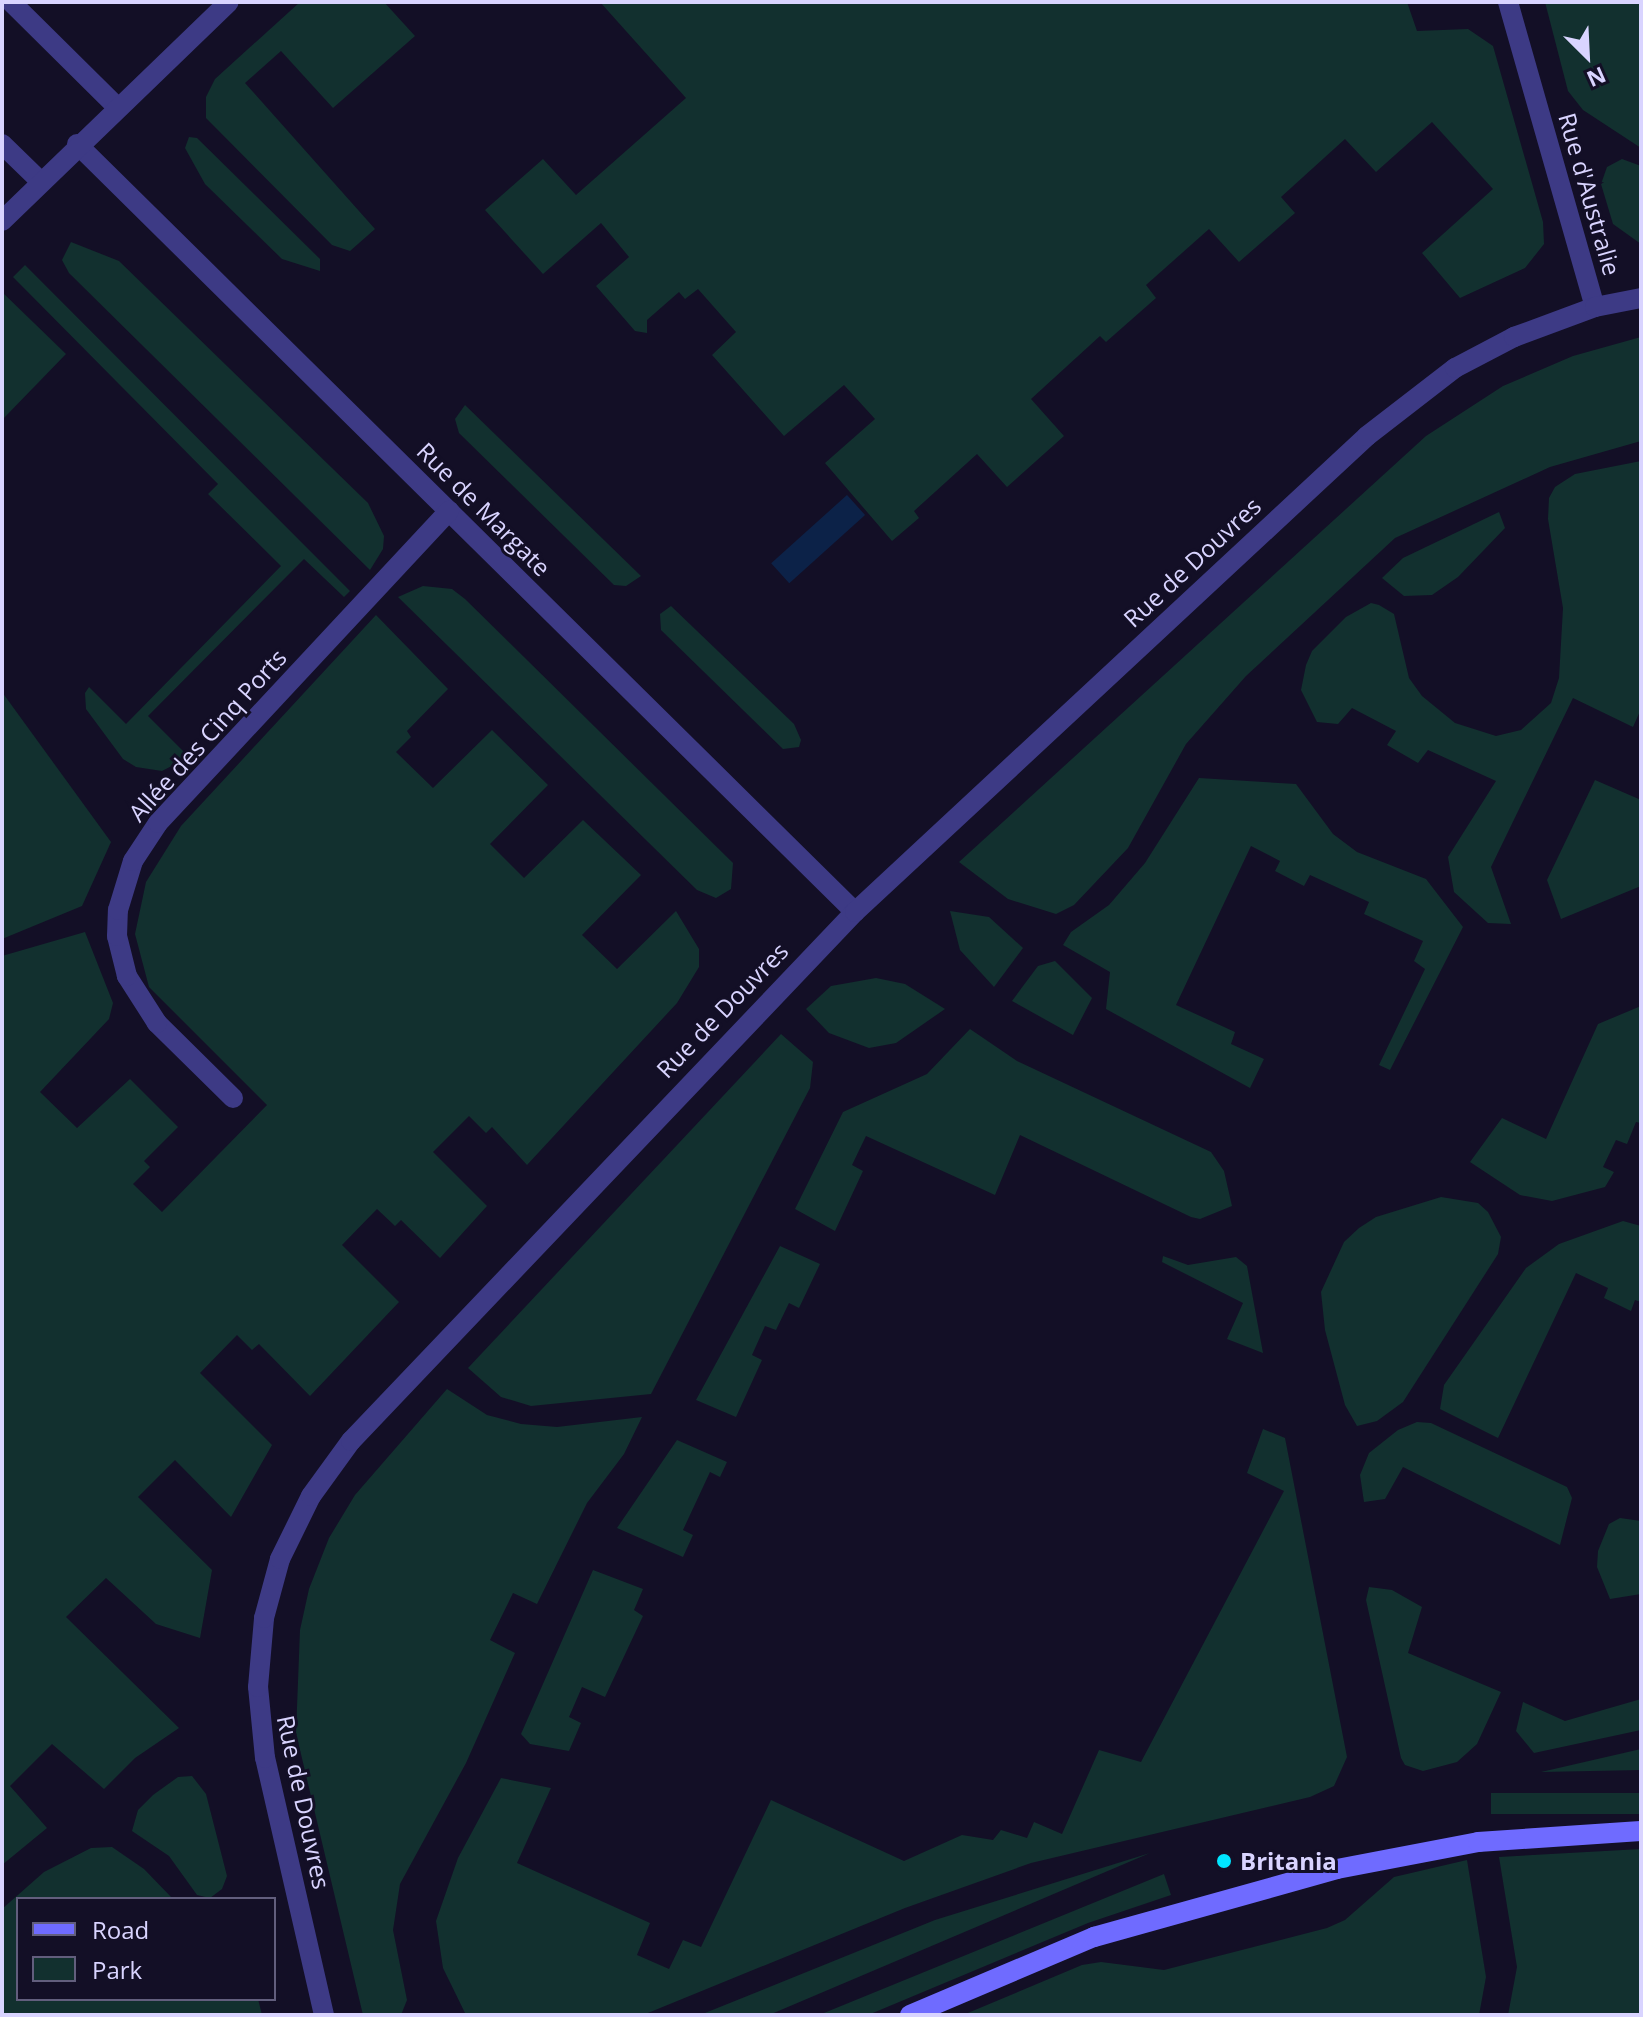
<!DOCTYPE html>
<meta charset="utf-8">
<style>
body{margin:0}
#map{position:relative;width:1643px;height:2017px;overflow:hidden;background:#130f26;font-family:"Open Sans",sans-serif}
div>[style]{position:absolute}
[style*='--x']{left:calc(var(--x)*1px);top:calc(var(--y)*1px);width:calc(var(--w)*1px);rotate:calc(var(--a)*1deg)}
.green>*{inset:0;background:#12302f;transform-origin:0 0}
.water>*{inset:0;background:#0c2248;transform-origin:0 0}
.street>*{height:20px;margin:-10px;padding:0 10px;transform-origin:10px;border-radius:10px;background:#3d3a85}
.secondary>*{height:20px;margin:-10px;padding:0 10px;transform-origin:10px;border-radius:10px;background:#6f6bff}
.dots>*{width:22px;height:22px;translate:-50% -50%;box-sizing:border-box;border:4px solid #130f26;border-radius:50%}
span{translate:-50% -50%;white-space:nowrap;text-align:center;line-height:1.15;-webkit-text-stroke:6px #130f26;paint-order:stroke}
.street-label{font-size:24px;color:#d9d4ff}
.poi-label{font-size:24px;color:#d9d4ff;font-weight:700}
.left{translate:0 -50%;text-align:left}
.frame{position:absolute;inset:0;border:4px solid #d9d4ff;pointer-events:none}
.legend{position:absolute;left:16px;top:1897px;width:260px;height:104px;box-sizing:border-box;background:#130f26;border:2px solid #625e7d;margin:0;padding:10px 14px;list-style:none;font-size:24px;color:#d9d4ff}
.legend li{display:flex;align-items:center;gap:16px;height:40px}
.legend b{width:40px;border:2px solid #625e7d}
.north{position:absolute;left:1547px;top:16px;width:80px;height:80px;-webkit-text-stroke:6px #130f26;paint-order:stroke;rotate:156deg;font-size:22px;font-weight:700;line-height:32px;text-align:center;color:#d9d4ff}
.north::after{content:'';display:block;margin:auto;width:28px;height:36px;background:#d9d4ff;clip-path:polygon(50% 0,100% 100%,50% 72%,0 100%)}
</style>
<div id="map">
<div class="green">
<div style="clip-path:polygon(300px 2px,384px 2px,415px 36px,333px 108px,281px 51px,245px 83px,375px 229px,350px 251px,332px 245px,206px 118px,206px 97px,215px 79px)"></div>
<div style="clip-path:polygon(600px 2px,1407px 2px,1417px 31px,1468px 29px,1493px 46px,1543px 222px,1544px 244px,1525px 268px,1460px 298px,1422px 253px,1493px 189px,1432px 122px,1376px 172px,1345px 139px,1281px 197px,1295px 213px,1239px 262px,1209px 229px,1146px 285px,1156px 298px,1106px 342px,1100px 336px,1031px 399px,1064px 436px,1007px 487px,977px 454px,914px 511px,919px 518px,892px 541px,825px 463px,875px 419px,844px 385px,784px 436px,712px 355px,736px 332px,698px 289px,685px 299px,679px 292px,647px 320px,647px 333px,635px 331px,596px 286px,629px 257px,601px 223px,543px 274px,485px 210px,543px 159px,576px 195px,686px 98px)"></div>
<div style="clip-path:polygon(1545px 2px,1641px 2px,1641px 148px,1583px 110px,1568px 91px)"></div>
<div style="clip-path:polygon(189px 137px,197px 138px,320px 259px,320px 271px,282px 259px,205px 184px,185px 148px)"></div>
<div style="clip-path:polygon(1622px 159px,1641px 166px,1641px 244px,1613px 224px,1601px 184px,1607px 167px)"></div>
<div style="clip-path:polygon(71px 242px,119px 261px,368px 503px,384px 536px,383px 549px,370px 570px,69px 273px,62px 260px)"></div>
<div style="clip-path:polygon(25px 265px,350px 591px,344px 597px,304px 559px,148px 716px,189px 757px,162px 771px,136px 767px,123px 759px,86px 709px,85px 693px,89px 687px,126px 724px,281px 566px,208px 494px,218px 484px,13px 277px)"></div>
<div style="clip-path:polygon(2px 292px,66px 354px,2px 420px)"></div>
<div style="clip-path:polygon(1641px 337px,1641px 441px,1550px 467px,1395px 538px,1246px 676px,1186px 744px,1128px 848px,1074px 905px,1056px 914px,1008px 899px,959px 862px,1426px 436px,1503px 386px,1573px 356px)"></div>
<div style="clip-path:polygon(465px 405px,641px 576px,626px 586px,614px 585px,459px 433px,455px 419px)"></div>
<div style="clip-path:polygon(1641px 461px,1641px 709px,1633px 727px,1573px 698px,1491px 867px,1511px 924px,1488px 923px,1454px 892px,1448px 857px,1496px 781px,1428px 750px,1418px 763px,1387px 745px,1396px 731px,1352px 708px,1338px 724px,1317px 722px,1301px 690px,1306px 665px,1312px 651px,1346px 617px,1371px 603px,1379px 605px,1394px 614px,1409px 678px,1422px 696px,1455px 723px,1496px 736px,1521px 730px,1551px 703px,1559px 678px,1563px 608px,1548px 519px,1549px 498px,1555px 487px,1575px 474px)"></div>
<div style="clip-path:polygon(1499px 512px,1505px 528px,1458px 577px,1432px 595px,1404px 596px,1382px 578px,1403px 558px)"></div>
<div style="clip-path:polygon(423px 586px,452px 589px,465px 599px,733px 863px,731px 889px,716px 898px,697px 890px,398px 597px)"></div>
<div style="clip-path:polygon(671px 606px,794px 724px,801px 740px,799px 747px,783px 749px,661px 630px,660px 614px)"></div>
<div style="clip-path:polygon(376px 615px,448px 689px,407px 731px,411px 737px,396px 752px,433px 788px,492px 730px,548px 785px,490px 844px,524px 878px,583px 820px,641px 875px,582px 935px,617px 969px,676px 911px,699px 949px,699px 967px,677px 1003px,527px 1165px,492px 1127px,486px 1133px,469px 1116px,433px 1152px,487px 1206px,440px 1258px,401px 1220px,395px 1226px,377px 1209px,342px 1245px,399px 1302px,310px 1396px,259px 1344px,252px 1350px,237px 1335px,200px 1373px,272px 1445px,231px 1517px,175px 1460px,138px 1497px,212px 1570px,200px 1638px,156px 1624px,106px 1578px,66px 1617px,179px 1728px,135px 1758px,104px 1789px,52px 1744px,10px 1786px,47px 1828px,2px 1865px,2px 956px,85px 932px,113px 1003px,109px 1019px,40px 1092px,77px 1128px,130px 1079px,178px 1127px,144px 1161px,150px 1167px,133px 1184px,162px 1212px,267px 1105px,149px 987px,135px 934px,146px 882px,181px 826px)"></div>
<div style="clip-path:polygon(2px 692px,111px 842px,82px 906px,2px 939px)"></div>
<div style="clip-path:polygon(1199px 778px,1296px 784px,1333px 834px,1357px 852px,1426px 879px,1463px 927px,1390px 1070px,1379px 1065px,1425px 969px,1414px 961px,1423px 941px,1364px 914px,1369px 902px,1310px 875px,1304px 886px,1275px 871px,1280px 861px,1251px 846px,1176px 1005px,1235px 1032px,1231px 1044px,1264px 1059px,1250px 1088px,1106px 1009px,1110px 972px,1063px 945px,1071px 932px,1109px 905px,1145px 863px)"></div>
<div style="clip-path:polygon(1595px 780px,1641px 800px,1641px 886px,1561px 919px,1547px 880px)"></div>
<div style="clip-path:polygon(950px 911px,989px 917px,1023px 948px,994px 987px,960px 950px)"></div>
<div style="clip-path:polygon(1055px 961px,1092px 998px,1073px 1035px,1012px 1001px,1038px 966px)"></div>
<div style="clip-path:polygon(876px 978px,905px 984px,945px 1009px,896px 1043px,869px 1048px,829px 1033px,806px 1009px,831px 986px)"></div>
<div style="clip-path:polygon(1641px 1006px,1641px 1123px,1636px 1122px,1627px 1144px,1616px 1140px,1603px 1167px,1614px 1172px,1605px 1187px,1552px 1201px,1520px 1195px,1470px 1162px,1502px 1118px,1546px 1139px,1598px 1024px)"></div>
<div style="clip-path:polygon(970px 1029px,1017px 1061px,1211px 1152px,1224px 1171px,1232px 1206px,1200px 1219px,1191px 1217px,1020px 1135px,995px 1195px,866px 1136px,852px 1165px,863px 1171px,835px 1231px,795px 1209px,843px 1112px,927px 1074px)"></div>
<div style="clip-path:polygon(781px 1034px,813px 1062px,810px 1088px,651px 1394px,531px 1406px,501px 1397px,468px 1368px)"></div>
<div style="clip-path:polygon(1441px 1197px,1478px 1203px,1488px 1212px,1501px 1237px,1498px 1254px,1403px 1402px,1377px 1421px,1357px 1426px,1345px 1405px,1325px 1330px,1321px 1292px,1344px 1242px,1359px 1228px,1376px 1217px)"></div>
<div style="clip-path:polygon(1623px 1221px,1641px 1226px,1641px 1302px,1635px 1300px,1631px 1311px,1604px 1298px,1608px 1288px,1576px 1273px,1498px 1438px,1440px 1409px,1444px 1385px,1526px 1268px,1559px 1244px)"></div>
<div style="clip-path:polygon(780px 1246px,820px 1264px,799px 1308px,789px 1303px,776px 1330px,765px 1326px,752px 1355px,762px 1360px,736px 1417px,696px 1400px)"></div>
<div style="clip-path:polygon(1163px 1256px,1188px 1265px,1236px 1257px,1247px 1266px,1263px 1353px,1227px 1339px,1243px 1303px,1162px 1262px)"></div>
<div style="clip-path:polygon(447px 1389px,487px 1415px,521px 1424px,557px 1427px,642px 1417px,624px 1454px,587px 1503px,537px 1604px,513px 1593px,490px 1640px,515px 1653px,466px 1763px,400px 1884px,393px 1930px,407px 2000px,401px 2015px,363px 2015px,296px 1733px,300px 1630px,309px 1589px,329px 1538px,355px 1495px)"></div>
<div style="clip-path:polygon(1417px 1422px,1431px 1423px,1567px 1487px,1572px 1498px,1560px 1545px,1403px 1467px,1385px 1499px,1364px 1502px,1360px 1475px,1369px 1453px,1398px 1430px)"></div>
<div style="clip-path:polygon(1263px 1429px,1285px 1438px,1347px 1757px,1334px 1786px,1310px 1797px,1031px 1863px,905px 1908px,643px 2015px,466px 2015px,443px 1968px,436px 1921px,458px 1858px,501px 1778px,551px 1788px,517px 1863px,650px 1923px,637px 1955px,669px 1969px,683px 1940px,701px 1947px,771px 1800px,904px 1861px,962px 1835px,993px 1840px,1001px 1830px,1027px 1838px,1034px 1822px,1062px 1834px,1099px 1750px,1141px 1762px,1284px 1491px,1247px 1473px)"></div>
<div style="clip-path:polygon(677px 1440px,727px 1462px,720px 1477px,710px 1472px,683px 1530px,693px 1535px,683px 1557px,617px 1528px)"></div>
<div style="clip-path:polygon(1620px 1518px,1641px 1521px,1641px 1594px,1610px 1599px,1597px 1567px,1598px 1551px,1609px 1524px)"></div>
<div style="clip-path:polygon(593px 1570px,643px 1589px,634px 1610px,643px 1616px,605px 1697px,582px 1687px,569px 1717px,581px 1723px,569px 1751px,530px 1744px,521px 1734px)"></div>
<div style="clip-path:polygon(1369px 1587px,1392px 1590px,1422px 1607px,1408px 1653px,1501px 1692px,1477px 1744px,1457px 1762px,1423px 1771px,1405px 1765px,1401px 1758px,1366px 1600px)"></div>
<div style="clip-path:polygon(1641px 1699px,1641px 1730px,1534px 1753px,1516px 1731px,1523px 1702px,1565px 1721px)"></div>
<div style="clip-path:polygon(1641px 1749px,1641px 1770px,1541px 1772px)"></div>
<div style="clip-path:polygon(192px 1776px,206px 1794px,227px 1876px,222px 1889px,210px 1898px,197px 1895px,169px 1856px,132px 1831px,138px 1810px,153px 1795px,178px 1777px)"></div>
<div style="left:1641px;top:1793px;width:21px;height:150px;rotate:90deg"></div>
<div style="clip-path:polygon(112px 1847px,144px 1869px,173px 1899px,18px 1899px,18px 1999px,258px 1999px,262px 2015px,2px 2015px,2px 1909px,44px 1872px,91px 1848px)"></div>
<div style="clip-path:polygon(1641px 1849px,1641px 2015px,1508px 2015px,1517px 1967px,1499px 1857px)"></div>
<div style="clip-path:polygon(1150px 1853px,769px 2015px,700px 2015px,935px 1920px)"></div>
<div style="clip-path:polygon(1467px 1860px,1486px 1977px,1479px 2015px,963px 2015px,1082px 1965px,1101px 1962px,1164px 1970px,1327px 1928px,1345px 1920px,1394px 1877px)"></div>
<div style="clip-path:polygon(1164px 1874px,1171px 1895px,1088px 1923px,868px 2015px,819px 2015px)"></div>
</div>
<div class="water">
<div style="left:847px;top:495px;width:27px;height:102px;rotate:48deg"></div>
</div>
<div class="street">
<div style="--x:11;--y:2;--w:148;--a:44.7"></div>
<div style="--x:1508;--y:2;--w:317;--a:74.1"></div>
<div style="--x:2;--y:144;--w:53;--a:44.2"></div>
<div style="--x:77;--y:144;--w:1093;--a:44.63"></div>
<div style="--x:2;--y:221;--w:315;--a:-44"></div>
<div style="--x:233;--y:1098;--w:107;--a:-135.4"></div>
<div style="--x:157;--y:1023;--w:56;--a:-122.6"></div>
<div style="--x:127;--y:976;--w:41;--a:-104"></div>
<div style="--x:117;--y:936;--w:26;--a:-88"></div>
<div style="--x:118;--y:910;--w:51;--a:-73"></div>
<div style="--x:133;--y:861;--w:45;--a:-56.7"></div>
<div style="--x:158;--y:823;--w:427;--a:-47"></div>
<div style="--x:324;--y:2015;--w:264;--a:-102.9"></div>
<div style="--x:265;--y:1758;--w:71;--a:-95.6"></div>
<div style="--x:258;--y:1687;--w:69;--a:-85"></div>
<div style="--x:264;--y:1618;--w:61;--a:-74.8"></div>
<div style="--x:280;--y:1559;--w:70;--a:-63.8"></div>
<div style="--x:311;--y:1496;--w:68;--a:-54"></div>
<div style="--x:351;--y:1441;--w:731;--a:-46.39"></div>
<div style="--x:855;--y:912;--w:699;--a:-42.91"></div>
<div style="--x:1367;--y:436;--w:111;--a:-37.7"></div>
<div style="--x:1455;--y:368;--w:67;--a:-27.7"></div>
<div style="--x:1514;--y:337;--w:86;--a:-20.3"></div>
<div style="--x:1595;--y:307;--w:47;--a:-11.1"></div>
</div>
<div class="secondary">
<div style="--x:910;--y:2015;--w:200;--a:-23"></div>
<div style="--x:1094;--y:1937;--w:252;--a:-15.6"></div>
<div style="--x:1337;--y:1869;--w:144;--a:-10.8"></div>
<div style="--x:1478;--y:1842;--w:163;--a:-3.9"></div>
</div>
<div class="dots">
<div style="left:1224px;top:1861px;background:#00e5ff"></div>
</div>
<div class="street-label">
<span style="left:1590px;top:194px;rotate:74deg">Rue d'Australie</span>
<span style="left:484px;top:509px;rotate:45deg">Rue de Margate</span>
<span style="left:1192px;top:562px;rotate:-43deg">Rue de Douvres</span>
<span style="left:207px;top:735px;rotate:-48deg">Allée des Cinq Ports</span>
<span style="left:722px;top:1010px;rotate:-46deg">Rue de Douvres</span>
<span style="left:304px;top:1802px;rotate:78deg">Rue de Douvres</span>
</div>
<div class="poi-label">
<span class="left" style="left:1240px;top:1861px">Britania</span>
</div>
<div class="frame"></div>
<ul class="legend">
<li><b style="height:10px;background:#6f6bff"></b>Road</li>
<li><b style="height:22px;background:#12302f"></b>Park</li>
</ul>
<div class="north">N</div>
</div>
